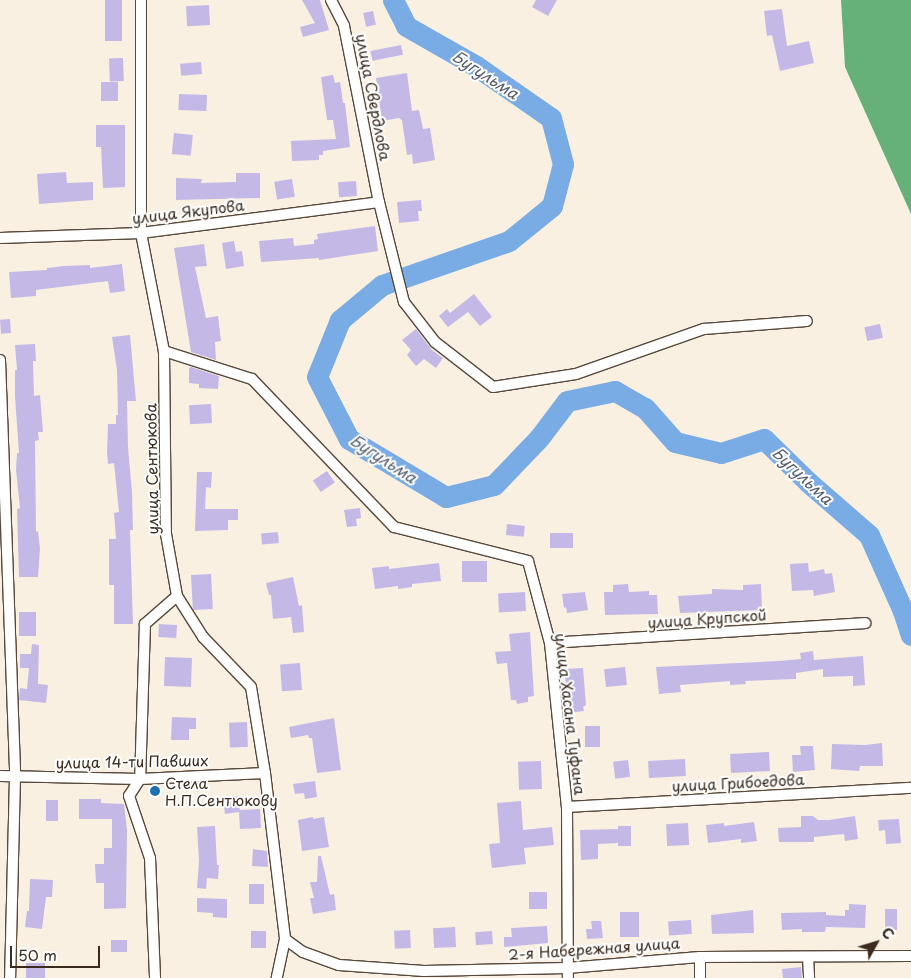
<!DOCTYPE html>
<meta charset="utf-8">
<style>
body{margin:0}
#map{position:relative;width:911px;height:978px;overflow:hidden;background:#f9f0e2;font-family:"Playpen Sans",sans-serif}
div>[style]{position:absolute}
[style*='--x']{left:calc(var(--x)*1px);top:calc(var(--y)*1px);width:calc(var(--w)*1px);rotate:calc(var(--a)*1deg)}
.forest>*{inset:0;background:#66b17a}
.river>*{height:21px;margin:-10.5px;padding:0 10.5px;transform-origin:10.5px;border-radius:10.5px;background:#79ace5}
.building>*{inset:0;background:#c4b9e6;transform-origin:0 0}
.roads{filter:drop-shadow(1px 0 #58483b) drop-shadow(-1px 0 #58483b) drop-shadow(0 1px #58483b) drop-shadow(0 -1px #58483b)}
.minor>*{height:10px;margin:-5px;padding:0 5px;transform-origin:5px;border-radius:5px;background:#fff}
.dots>*{width:14px;height:14px;translate:-50% -50%;box-sizing:border-box;border:2px solid #fff;border-radius:50%}
span{translate:-50% -50%;white-space:nowrap;text-align:center;line-height:1.15;-webkit-text-stroke:4px #fff;paint-order:stroke}
.street-label{font-size:15px;color:#3b2a1e}
.poi-label{font-size:15px;color:#3b2a1e}
.left{translate:0 -50%;text-align:left}
.water-label{font-size:16px;color:#545e6e;font-style:italic}
.north{position:absolute;left:851px;top:918px;width:50px;height:50px;-webkit-text-stroke:4px #fff;paint-order:stroke;rotate:51deg;font-size:14px;font-weight:700;line-height:20px;text-align:center;color:#3b2a1e}
.north::after{content:'';display:block;margin:auto;width:18px;height:22px;background:#3b2a1e;clip-path:polygon(50% 0,100% 100%,50% 72%,0 100%)}
.scale{position:absolute;left:10px;top:946px;width:90px;height:22px;box-sizing:border-box;border:2px solid #3b2a1e;border-top:0;padding-left:6px;font-size:15px;line-height:18px;white-space:nowrap;color:#3b2a1e;-webkit-text-stroke:4px #fff;paint-order:stroke}
</style>
<div id="map">
<div class="forest">
<div style="clip-path:polygon(841px 0,911px 0,911px 214px,845px 67px)"></div>
</div>
<div class="river">
<div style="--x:393;--y:0;--w:29;--a:63"></div>
<div style="--x:406;--y:26;--w:81;--a:29.7"></div>
<div style="--x:476;--y:66;--w:91;--a:34.7"></div>
<div style="--x:551;--y:118;--w:48;--a:75.4"></div>
<div style="--x:563;--y:164;--w:43;--a:104.7"></div>
<div style="--x:552;--y:206;--w:55;--a:140.9"></div>
<div style="--x:509;--y:241;--w:134;--a:160.9"></div>
<div style="--x:382;--y:285;--w:55;--a:140.2"></div>
<div style="--x:340;--y:320;--w:61;--a:112"></div>
<div style="--x:317;--y:377;--w:70;--a:62.7"></div>
<div style="--x:349;--y:439;--w:113;--a:30.9"></div>
<div style="--x:446;--y:497;--w:49;--a:-14"></div>
<div style="--x:494;--y:485;--w:65;--a:-46.2"></div>
<div style="--x:539;--y:438;--w:46;--a:-52.9"></div>
<div style="--x:567;--y:401;--w:49;--a:-11.8"></div>
<div style="--x:615;--y:391;--w:34;--a:30"></div>
<div style="--x:645;--y:408;--w:45;--a:48.6"></div>
<div style="--x:675;--y:442;--w:47;--a:13.4"></div>
<div style="--x:721;--y:453;--w:45;--a:-18"></div>
<div style="--x:764;--y:439;--w:62;--a:44.3"></div>
<div style="--x:808;--y:482;--w:81;--a:41"></div>
<div style="--x:869;--y:535;--w:83;--a:65.9"></div>
<div style="--x:903;--y:611;--w:25;--a:72"></div>
</div>
<div class="building">
<div style="left:105px;top:0;width:17px;height:41px"></div>
<div style="clip-path:polygon(302px 0,320px 0,329px 30px,303px 37px,300px 27px,315px 23px)"></div>
<div style="clip-path:polygon(536px 0,557px 0,548px 16px,532px 7px)"></div>
<div style="left:209px;top:5px;width:20px;height:23px;rotate:87deg"></div>
<div style="clip-path:polygon(782px 9px,787px 46px,809px 41px,814px 63px,780px 71px,772px 35px,767px 36px,764px 11px)"></div>
<div style="left:373px;top:11px;width:14px;height:10px;rotate:78deg"></div>
<div style="left:401px;top:45px;width:10px;height:31px;rotate:79deg"></div>
<div style="left:123px;top:58px;width:23px;height:14px;rotate:88deg"></div>
<div style="left:201px;top:62px;width:12px;height:21px;rotate:85deg"></div>
<div style="clip-path:polygon(407px 73px,412px 111px,419px 110px,423px 129px,430px 128px,435px 160px,413px 164px,412px 154px,407px 155px,402px 120px,399px 118px,382px 121px,376px 78px)"></div>
<div style="clip-path:polygon(333px 75px,335px 83px,340px 82px,343px 103px,345px 103px,350px 147px,323px 151px,323px 155px,319px 155px,319px 160px,292px 161px,291px 141px,336px 139px,333px 120px,327px 120px,321px 77px)"></div>
<div style="left:118px;top:82px;width:19px;height:17px;rotate:90deg"></div>
<div style="left:179px;top:94px;width:28px;height:16px;rotate:2deg"></div>
<div style="clip-path:polygon(96px 125px,125px 125px,125px 187px,103px 188px,101px 147px,96px 147px)"></div>
<div style="left:174px;top:133px;width:19px;height:21px;rotate:6deg"></div>
<div style="clip-path:polygon(66px 172px,67px 183px,93px 182px,93px 200px,39px 204px,37px 174px)"></div>
<div style="clip-path:polygon(236px 173px,260px 173px,260px 198px,176px 200px,176px 178px,202px 179px,201px 183px,236px 182px)"></div>
<div style="left:292px;top:179px;width:18px;height:18px;rotate:81deg"></div>
<div style="left:356px;top:181px;width:15px;height:18px;rotate:86deg"></div>
<div style="clip-path:polygon(421px 200px,422px 211px,418px 211px,419px 221px,399px 223px,397px 202px)"></div>
<div style="clip-path:polygon(375px 226px,378px 251px,319px 260px,319px 258px,261px 262px,259px 241px,293px 238px,294px 246px,314px 244px,314px 240px,318px 239px,317px 234px)"></div>
<div style="clip-path:polygon(234px 241px,236px 252px,242px 251px,244px 266px,226px 269px,222px 243px)"></div>
<div style="clip-path:polygon(204px 244px,207px 266px,195px 267px,206px 318px,218px 316px,221px 341px,215px 342px,216px 360px,191px 352px,174px 248px)"></div>
<div style="clip-path:polygon(122px 264px,125px 291px,110px 293px,108px 281px,36px 290px,36px 296px,11px 298px,9px 272px,47px 270px,47px 268px,64px 266px,90px 265px,90px 268px)"></div>
<div style="clip-path:polygon(474px 294px,492px 317px,480px 326px,468px 312px,448px 327px,439px 316px,447px 309px,450px 313px)"></div>
<div style="left:10px;top:319px;width:14px;height:10px;rotate:86deg"></div>
<div style="left:880px;top:324px;width:14px;height:16px;rotate:78deg"></div>
<div style="clip-path:polygon(416px 329px,432px 350px,443px 358px,436px 368px,424px 359px,416px 366px,407px 355px,411px 350px,402px 340px)"></div>
<div style="clip-path:polygon(130px 335px,136px 401px,127px 401px,128px 447px,132px 492px,133px 530px,130px 530px,133px 624px,114px 624px,114px 585px,109px 585px,109px 539px,116px 539px,114px 513px,119px 512px,114px 463px,108px 464px,107px 452px,108px 424px,116px 424px,116px 415px,118px 415px,117px 370px,112px 337px)"></div>
<div style="clip-path:polygon(35px 344px,36px 361px,33px 361px,34px 396px,40px 395px,43px 432px,38px 432px,39px 440px,35px 441px,36px 532px,38px 531px,40px 549px,38px 577px,19px 577px,17px 509px,20px 508px,16px 470px,17px 453px,19px 453px,15px 397px,15px 370px,17px 370px,15px 345px)"></div>
<div style="clip-path:polygon(191px 367px,219px 376px,218px 389px,199px 388px,199px 384px,189px 383px,189px 368px)"></div>
<div style="left:211px;top:404px;width:19px;height:22px;rotate:87deg"></div>
<div style="left:327px;top:471px;width:14px;height:17px;rotate:56deg"></div>
<div style="clip-path:polygon(197px 472px,212px 472px,211px 488px,206px 487px,205px 509px,238px 509px,238px 520px,228px 520px,228px 530px,195px 531px)"></div>
<div style="clip-path:polygon(360px 508px,361px 518px,356px 519px,357px 526px,347px 527px,344px 510px)"></div>
<div style="left:507px;top:524px;width:18px;height:11px;rotate:6deg"></div>
<div style="left:278px;top:532px;width:11px;height:17px;rotate:85deg"></div>
<div style="left:573px;top:533px;width:15px;height:23px;rotate:90deg"></div>
<div style="left:462px;top:561px;width:25px;height:21px"></div>
<div style="clip-path:polygon(439px 563px,441px 581px,412px 584px,412px 587px,398px 589px,398px 586px,375px 589px,372px 568px,389px 566px,389px 569px)"></div>
<div style="clip-path:polygon(808px 563px,809px 572px,824px 569px,825px 574px,832px 573px,835px 592px,814px 596px,813px 590px,792px 591px,790px 564px)"></div>
<div style="left:211px;top:574px;width:35px;height:20px;rotate:87deg"></div>
<div style="clip-path:polygon(293px 577px,299px 606px,302px 605px,304px 632px,293px 633px,291px 617px,273px 619px,271px 595px,269px 595px,266px 583px)"></div>
<div style="clip-path:polygon(628px 584px,629px 592px,649px 591px,649px 595px,657px 595px,658px 614px,605px 615px,604px 592px,613px 592px,613px 585px)"></div>
<div style="clip-path:polygon(761px 584px,762px 610px,680px 613px,678px 596px,712px 594px,712px 589px,743px 590px,743px 585px)"></div>
<div style="left:525px;top:592px;width:19px;height:27px;rotate:87deg"></div>
<div style="clip-path:polygon(585px 592px,588px 610px,567px 613px,566px 607px,564px 608px,562px 594px)"></div>
<div style="left:19px;top:612px;width:17px;height:24px"></div>
<div style="left:159px;top:624px;width:18px;height:13px;rotate:3deg"></div>
<div style="clip-path:polygon(530px 632px,534px 696px,528px 697px,528px 702px,517px 704px,516px 700px,511px 700px,507px 663px,497px 664px,495px 652px,511px 651px,509px 634px)"></div>
<div style="clip-path:polygon(32px 644px,39px 645px,38px 684px,48px 685px,46px 703px,19px 700px,20px 688px,27px 689px,29px 668px,20px 668px,20px 654px,31px 654px)"></div>
<div style="clip-path:polygon(813px 651px,814px 660px,863px 656px,865px 685px,853px 686px,853px 676px,823px 677px,823px 669px,796px 673px,796px 679px,745px 681px,746px 684px,730px 685px,730px 681px,680px 685px,681px 692px,659px 694px,656px 667px,779px 661px,801px 659px,800px 653px)"></div>
<div style="left:165px;top:657px;width:27px;height:29px;rotate:2deg"></div>
<div style="left:300px;top:663px;width:27px;height:20px;rotate:86deg"></div>
<div style="left:625px;top:667px;width:18px;height:21px;rotate:84deg"></div>
<div style="clip-path:polygon(583px 668px,586px 705px,583px 707px,584px 711px,567px 713px,565px 669px)"></div>
<div style="clip-path:polygon(172px 717px,196px 718px,196px 729px,189px 729px,189px 740px,171px 740px)"></div>
<div style="clip-path:polygon(334px 718px,341px 770px,317px 773px,312px 738px,309px 738px,308px 735px,291px 738px,289px 727px)"></div>
<div style="left:247px;top:722px;width:25px;height:18px;rotate:88deg"></div>
<div style="left:585px;top:726px;width:15px;height:21px"></div>
<div style="clip-path:polygon(882px 743px,883px 766px,860px 766px,859px 771px,831px 769px,832px 744px,865px 745px)"></div>
<div style="clip-path:polygon(800px 746px,813px 746px,815px 770px,793px 772px,792px 755px,801px 755px)"></div>
<div style="left:769px;top:752px;width:19px;height:39px;rotate:87deg"></div>
<div style="left:685px;top:759px;width:17px;height:37px;rotate:87deg"></div>
<div style="left:628px;top:760px;width:17px;height:15px;rotate:83deg"></div>
<div style="left:541px;top:761px;width:28px;height:23px;rotate:88deg"></div>
<div style="clip-path:polygon(315px 781px,317px 797px,305px 799px,304px 793px,295px 794px,293px 784px)"></div>
<div style="clip-path:polygon(239px 796px,240px 810px,260px 809px,261px 828px,240px 829px,239px 812px,225px 814px,223px 798px)"></div>
<div style="clip-path:polygon(79px 799px,101px 799px,101px 803px,124px 804px,127px 830px,126px 908px,104px 909px,104px 883px,96px 883px,95px 864px,104px 864px,104px 848px,112px 848px,112px 819px,79px 819px)"></div>
<div style="left:46px;top:800px;width:12px;height:21px"></div>
<div style="clip-path:polygon(521px 801px,523px 830px,552px 827px,554px 845px,524px 848px,526px 864px,492px 868px,489px 844px,500px 843px,497px 803px)"></div>
<div style="clip-path:polygon(801px 816px,813px 816px,818px 820px,829px 820px,855px 816px,858px 839px,845px 841px,844px 834px,814px 837px,814px 842px,779px 842px,778px 828px,801px 827px)"></div>
<div style="clip-path:polygon(313px 817px,313px 819px,324px 817px,329px 847px,302px 851px,298px 820px)"></div>
<div style="clip-path:polygon(899px 819px,901px 843px,886px 844px,885px 830px,879px 831px,878px 820px)"></div>
<div style="clip-path:polygon(754px 822px,757px 841px,741px 843px,741px 839px,708px 843px,706px 825px,724px 823px,724px 826px)"></div>
<div style="left:688px;top:823px;width:22px;height:22px;rotate:87deg"></div>
<div style="clip-path:polygon(215px 826px,217px 865px,219px 865px,218px 879px,207px 878px,206px 889px,197px 888px,199px 861px,197px 827px)"></div>
<div style="clip-path:polygon(618px 826px,631px 826px,631px 846px,618px 846px,618px 843px,598px 844px,598px 859px,581px 860px,580px 830px,618px 829px)"></div>
<div style="clip-path:polygon(253px 849px,267px 851px,268px 867px,252px 866px)"></div>
<div style="clip-path:polygon(318px 856px,321px 856px,330px 895px,334px 894px,336px 910px,313px 914px,310px 898px,314px 898px,310px 882px,317px 882px)"></div>
<div style="clip-path:polygon(30px 879px,53px 880px,52px 897px,46px 897px,42px 929px,25px 927px,27px 911px,29px 911px)"></div>
<div style="left:249px;top:884px;width:15px;height:20px"></div>
<div style="left:529px;top:892px;width:18px;height:17px"></div>
<div style="clip-path:polygon(197px 898px,227px 899px,227px 918px,213px 917px,213px 913px,197px 912px)"></div>
<div style="clip-path:polygon(849px 904px,866px 905px,865px 928px,826px 927px,825px 932px,802px 932px,802px 929px,782px 930px,781px 913px,826px 912px,826px 915px,845px 916px,845px 910px,849px 910px)"></div>
<div style="left:885px;top:909px;width:12px;height:21px"></div>
<div style="clip-path:polygon(753px 910px,754px 933px,712px 934px,711px 915px)"></div>
<div style="left:620px;top:912px;width:19px;height:25px"></div>
<div style="left:691px;top:920px;width:14px;height:23px;rotate:86deg"></div>
<div style="clip-path:polygon(591px 921px,601px 921px,603px 938px,587px 939px,586px 929px,592px 929px)"></div>
<div style="clip-path:polygon(547px 926px,548px 943px,504px 947px,504px 937px,512px 937px,511px 928px)"></div>
<div style="left:455px;top:927px;width:20px;height:22px;rotate:87deg"></div>
<div style="left:410px;top:930px;width:18px;height:16px;rotate:87deg"></div>
<div style="left:251px;top:931px;width:15px;height:17px"></div>
<div style="left:492px;top:931px;width:13px;height:17px;rotate:86deg"></div>
<div style="left:111px;top:940px;width:16px;height:12px"></div>
<div style="left:26px;top:963px;width:19px;height:15px"></div>
<div style="clip-path:polygon(801px 967px,802px 978px,783px 978px,782px 969px)"></div>
</div>
<div class="roads">
<div class="minor">
<div style="--x:141;--y:0;--w:233;--a:90"></div>
<div style="--x:141;--y:233;--w:120;--a:79"></div>
<div style="--x:164;--y:351;--w:183;--a:89.4"></div>
<div style="--x:166;--y:534;--w:63;--a:79.9"></div>
<div style="--x:177;--y:596;--w:43;--a:138.8"></div>
<div style="--x:145;--y:624;--w:155;--a:91.8"></div>
<div style="--x:140;--y:779;--w:20;--a:123"></div>
<div style="--x:129;--y:796;--w:65;--a:71.3"></div>
<div style="--x:150;--y:858;--w:120;--a:87.6"></div>
<div style="--x:331;--y:0;--w:29;--a:63"></div>
<div style="--x:344;--y:26;--w:179;--a:78.8"></div>
<div style="--x:379;--y:202;--w:103;--a:76"></div>
<div style="--x:404;--y:302;--w:51;--a:52.2"></div>
<div style="--x:435;--y:342;--w:73;--a:37.8"></div>
<div style="--x:493;--y:387;--w:84;--a:-8.9"></div>
<div style="--x:576;--y:374;--w:136;--a:-19.4"></div>
<div style="--x:704;--y:329;--w:103;--a:-4.4"></div>
<div style="--x:0;--y:238;--w:141;--a:-2"></div>
<div style="--x:141;--y:233;--w:240;--a:-7.4"></div>
<div style="--x:164;--y:351;--w:92;--a:17.7"></div>
<div style="--x:252;--y:379;--w:205;--a:46.2"></div>
<div style="--x:394;--y:527;--w:138;--a:14.2"></div>
<div style="--x:528;--y:561;--w:85;--a:75"></div>
<div style="--x:550;--y:643;--w:165;--a:84.1"></div>
<div style="--x:567;--y:807;--w:171;--a:89.7"></div>
<div style="--x:0;--y:360;--w:417;--a:87.9"></div>
<div style="--x:15;--y:777;--w:201;--a:91.4"></div>
<div style="--x:177;--y:596;--w:49;--a:57.6"></div>
<div style="--x:203;--y:637;--w:69;--a:46.2"></div>
<div style="--x:251;--y:687;--w:87;--a:80.8"></div>
<div style="--x:265;--y:773;--w:167;--a:83.1"></div>
<div style="--x:285;--y:939;--w:40;--a:102"></div>
<div style="--x:550;--y:643;--w:316;--a:-3.6"></div>
<div style="--x:0;--y:776;--w:140;--a:1.2"></div>
<div style="--x:140;--y:779;--w:125;--a:-2.7"></div>
<div style="--x:567;--y:807;--w:345;--a:-3.2"></div>
<div style="--x:285;--y:939;--w:22;--a:36"></div>
<div style="--x:303;--y:952;--w:38;--a:20"></div>
<div style="--x:339;--y:965;--w:85;--a:4"></div>
<div style="--x:424;--y:971;--w:143;--a:-1.2"></div>
<div style="--x:567;--y:968;--w:133;--a:-4.7"></div>
<div style="--x:700;--y:957;--w:211;--a:-0.3"></div>
<div style="--x:808;--y:957;--w:21;--a:87"></div>
<div style="--x:700;--y:978;--w:21;--a:-90"></div>
</div>
</div>
<div class="dots">
<div style="left:155px;top:791px;background:#1f6fb2"></div>
</div>
<div class="street-label">
<span style="left:374px;top:97px;rotate:79deg">улица Свердлова</span>
<span style="left:188px;top:211px;rotate:-7deg">улица Якупова</span>
<span style="left:151px;top:469px;rotate:-91deg">улица Сентюкова</span>
<span style="left:707px;top:618px;rotate:-4deg">улица Крупской</span>
<span style="left:571px;top:714px;rotate:83deg">улица Хасана Туфана</span>
<span style="left:132px;top:761px;rotate:-1deg">улица 14-ти Павших</span>
<span style="left:738px;top:782px;rotate:-3deg">улица Грибоедова</span>
<span style="left:594px;top:948px;rotate:-4deg">2-я Набережная улица</span>
</div>
<div class="poi-label">
<span class="left" style="left:165px;top:791px">Стела<br>Н.П.Сентюкову</span>
</div>
<div class="water-label">
<span style="left:486px;top:74px;rotate:33deg">Бугульма</span>
<span style="left:384px;top:458px;rotate:33deg">Бугульма</span>
<span style="left:803px;top:475px;rotate:43deg">Бугульма</span>
</div>
<div class="north">С</div>
<div class="scale">50 m</div>
</div>
